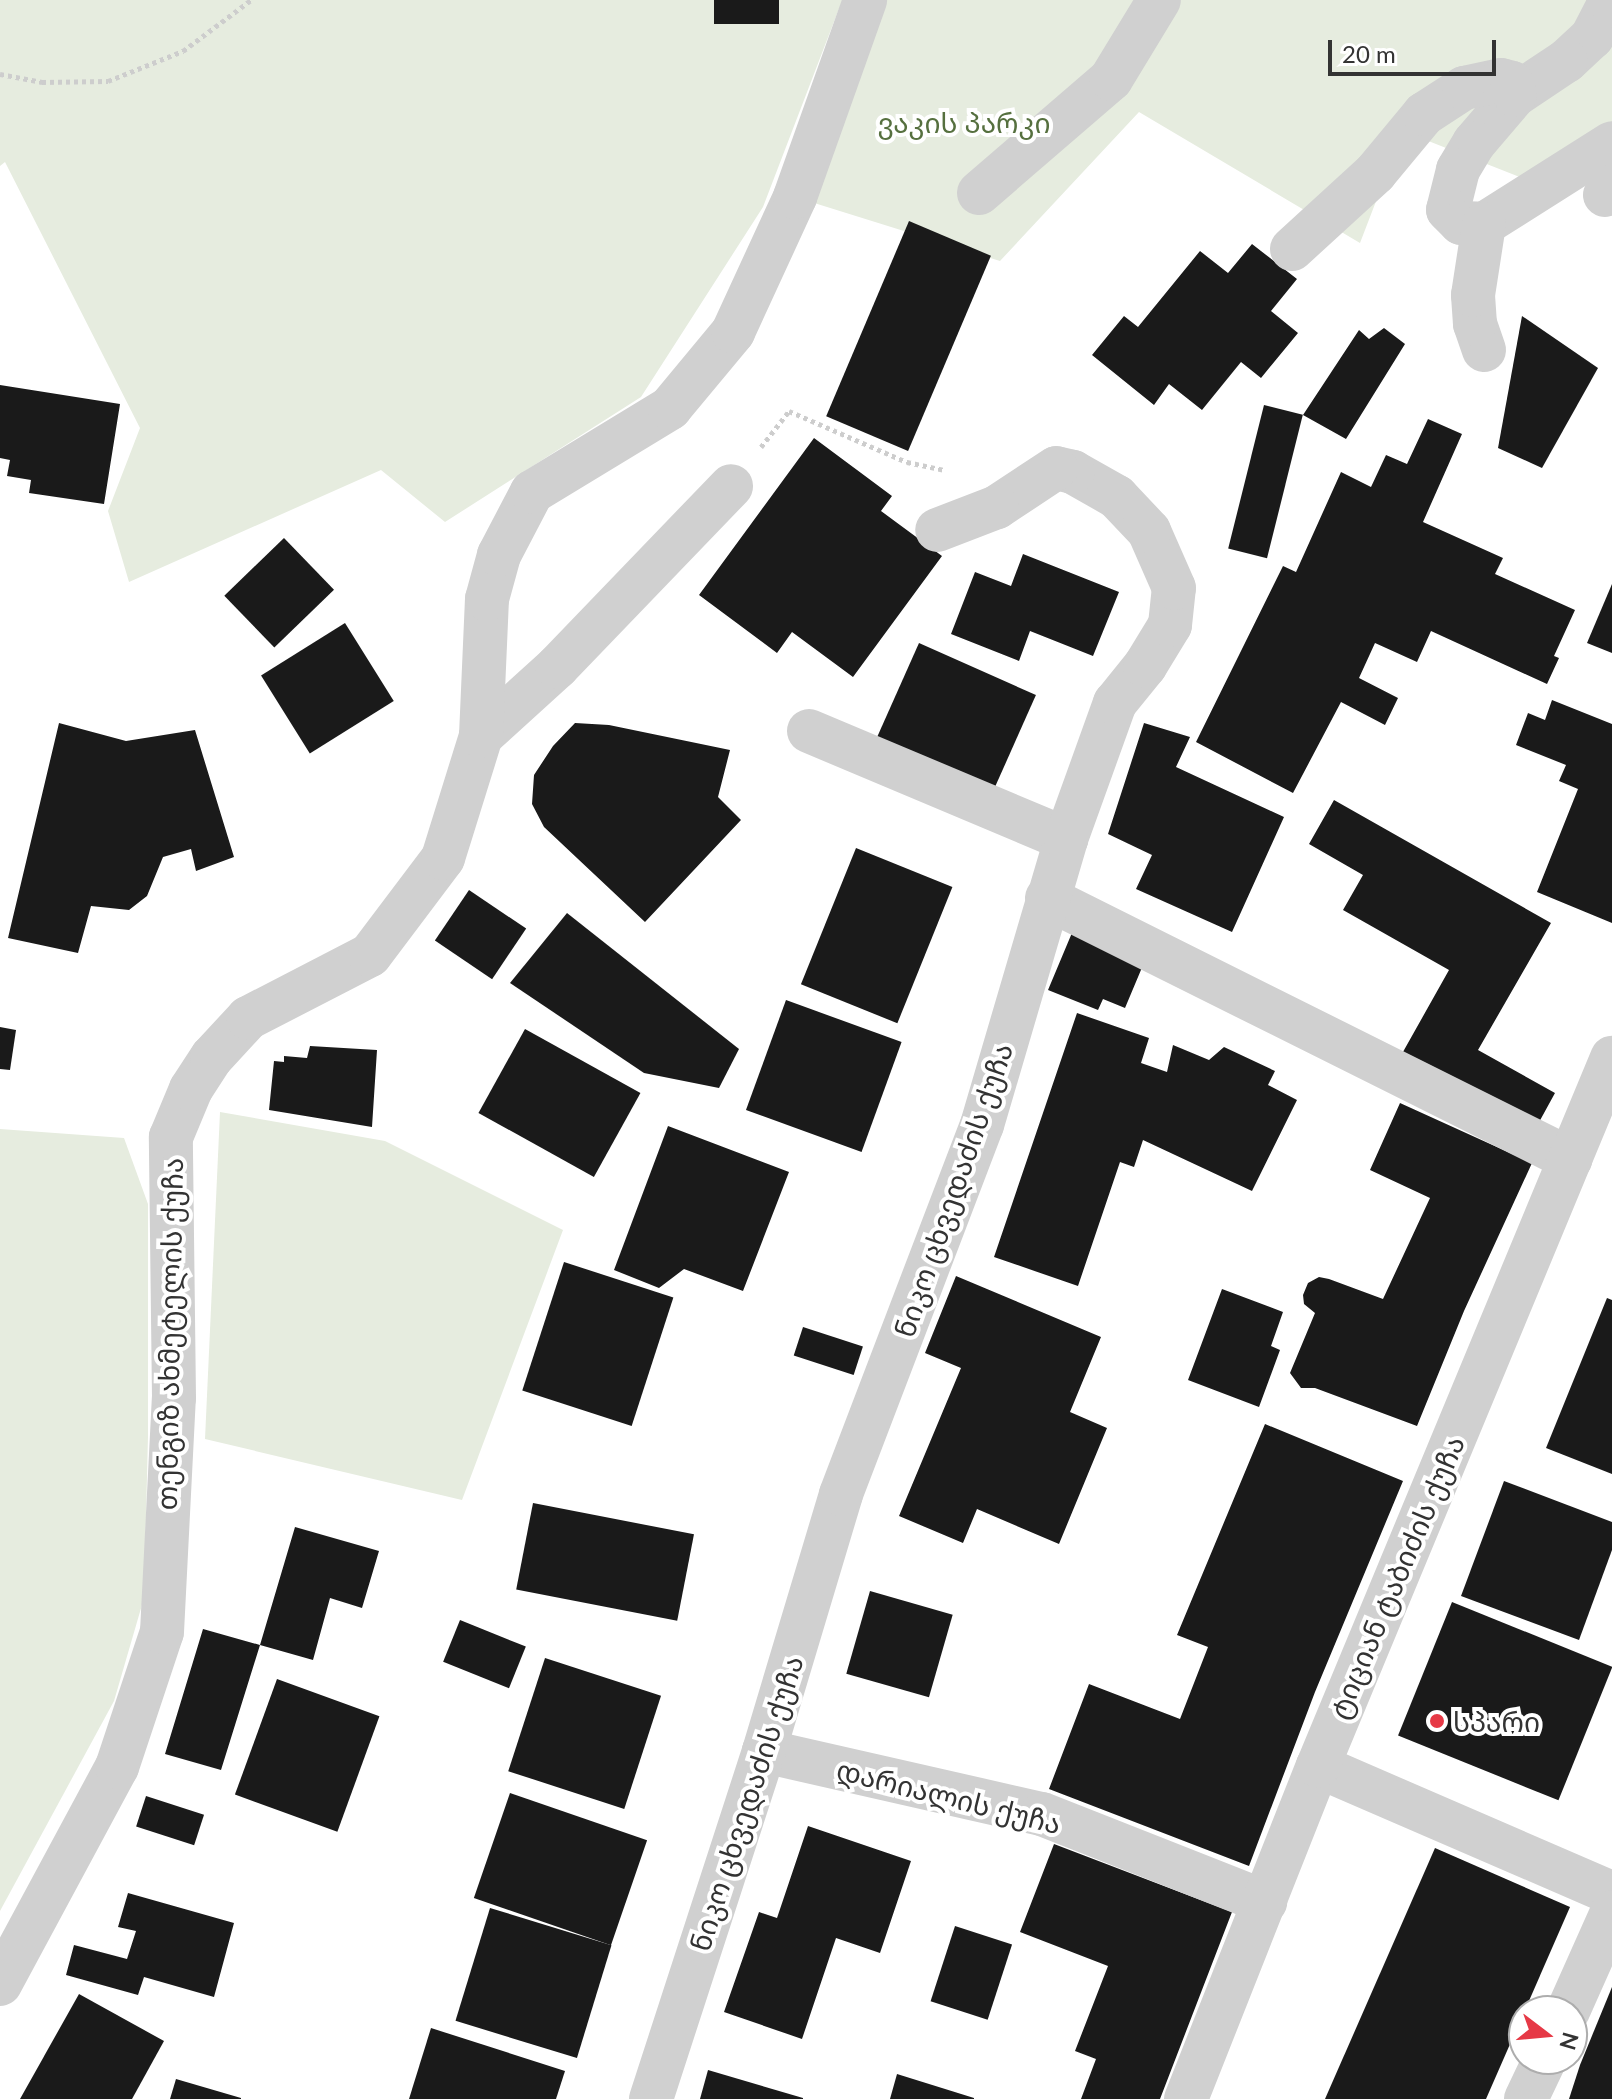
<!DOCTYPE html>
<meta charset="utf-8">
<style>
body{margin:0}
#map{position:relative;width:1612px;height:2099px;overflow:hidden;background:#fff;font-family:Lato,"Noto Sans Georgian",sans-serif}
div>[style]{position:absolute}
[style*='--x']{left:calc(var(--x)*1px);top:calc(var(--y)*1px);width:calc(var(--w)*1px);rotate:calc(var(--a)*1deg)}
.green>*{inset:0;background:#e6ecdf}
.building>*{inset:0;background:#1a1a1a;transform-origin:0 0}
.path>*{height:5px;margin-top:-2.5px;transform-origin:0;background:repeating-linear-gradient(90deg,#cdcdcd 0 4px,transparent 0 8px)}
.minor>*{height:44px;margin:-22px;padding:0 22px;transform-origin:22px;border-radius:22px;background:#d0d0d0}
.dots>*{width:22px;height:22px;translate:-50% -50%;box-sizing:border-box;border:4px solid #fff;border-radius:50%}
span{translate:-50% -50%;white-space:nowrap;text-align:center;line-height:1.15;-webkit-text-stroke:8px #fff;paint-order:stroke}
.park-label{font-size:28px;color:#56703f}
.street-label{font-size:28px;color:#333}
.poi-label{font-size:28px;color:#333}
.left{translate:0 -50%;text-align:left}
.north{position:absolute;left:1508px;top:1995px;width:80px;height:80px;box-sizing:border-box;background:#fff;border:2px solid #adadad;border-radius:50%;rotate:106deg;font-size:22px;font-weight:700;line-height:32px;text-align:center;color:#333}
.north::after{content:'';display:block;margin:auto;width:28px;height:36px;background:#e63946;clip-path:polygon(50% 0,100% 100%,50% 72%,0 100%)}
.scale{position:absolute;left:1328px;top:40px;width:168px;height:36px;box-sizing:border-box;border:4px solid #333;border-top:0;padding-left:10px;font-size:24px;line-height:28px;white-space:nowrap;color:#333;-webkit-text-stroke:6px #fff;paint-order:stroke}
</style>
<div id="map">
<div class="green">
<div style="clip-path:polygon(0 0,1612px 0,1612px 146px,1540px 185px,1403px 131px,1360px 243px,1139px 112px,1000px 261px,795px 197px,840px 6px,763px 207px,641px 397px,445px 522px,381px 470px,129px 582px,108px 511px,140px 428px,5px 162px,0 166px)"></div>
<div style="clip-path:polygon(220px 1112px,385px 1141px,563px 1230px,462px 1500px,205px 1439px)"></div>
<div style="clip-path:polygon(0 1129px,124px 1138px,148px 1204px,148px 1436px,144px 1598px,114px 1701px,0 1911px)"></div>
</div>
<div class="building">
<div style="left:714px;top:0;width:65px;height:24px"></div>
<div style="left:909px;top:221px;width:89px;height:212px;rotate:23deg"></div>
<div style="clip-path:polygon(1252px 244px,1297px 279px,1271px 311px,1298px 333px,1261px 378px,1241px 362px,1202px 410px,1169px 384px,1154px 405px,1092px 355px,1124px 316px,1138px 327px,1200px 251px,1228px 273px)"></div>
<div style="clip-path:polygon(1522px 316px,1598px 368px,1542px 468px,1498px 448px)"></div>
<div style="clip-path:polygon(1384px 328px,1405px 344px,1346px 439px,1303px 415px,1359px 330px,1369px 339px)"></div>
<div style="clip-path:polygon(0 385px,120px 404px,104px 504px,29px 493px,31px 480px,7px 476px,10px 460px,0 458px)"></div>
<div style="left:1264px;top:405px;width:40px;height:148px;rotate:14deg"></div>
<div style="clip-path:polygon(1428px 419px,1462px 434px,1423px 522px,1503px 558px,1495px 574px,1575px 610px,1554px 656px,1559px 658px,1547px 684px,1431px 631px,1417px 662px,1375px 643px,1359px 678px,1398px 698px,1385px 725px,1341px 702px,1293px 793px,1196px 742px,1283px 566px,1296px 572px,1341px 472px,1371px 487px,1386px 455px,1407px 464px)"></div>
<div style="clip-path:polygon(814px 438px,892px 496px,881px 511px,942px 556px,853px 677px,792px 632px,777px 653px,699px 595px)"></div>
<div style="left:284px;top:538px;width:72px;height:83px;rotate:46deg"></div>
<div style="clip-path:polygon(1023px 554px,1119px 592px,1093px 656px,1030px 631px,1019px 661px,951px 634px,975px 572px,1011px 586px)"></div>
<div style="clip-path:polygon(1612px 584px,1612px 653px,1587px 643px)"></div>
<div style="left:345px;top:623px;width:92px;height:99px;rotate:58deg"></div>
<div style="left:919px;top:643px;width:128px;height:104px;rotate:24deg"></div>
<div style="clip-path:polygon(1552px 700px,1612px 724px,1612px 923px,1537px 892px,1578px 789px,1559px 781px,1566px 765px,1516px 745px,1528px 713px,1545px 720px)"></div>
<div style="clip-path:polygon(59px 723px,126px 741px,195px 730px,234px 857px,196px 871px,191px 849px,163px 857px,147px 896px,129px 910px,91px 906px,78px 953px,8px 938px)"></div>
<div style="clip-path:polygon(575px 723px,609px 725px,730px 750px,718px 797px,741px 820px,645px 922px,544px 827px,532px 804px,534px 775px,553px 746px)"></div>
<div style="clip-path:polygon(1144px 723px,1190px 737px,1176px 767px,1284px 817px,1232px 932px,1136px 889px,1152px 855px,1108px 834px)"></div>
<div style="clip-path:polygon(1334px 800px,1551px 923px,1478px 1050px,1555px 1093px,1532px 1135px,1399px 1059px,1449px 970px,1343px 910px,1363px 875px,1309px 844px)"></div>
<div style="left:856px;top:848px;width:104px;height:147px;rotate:22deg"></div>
<div style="left:469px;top:890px;width:69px;height:61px;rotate:34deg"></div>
<div style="clip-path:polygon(567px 913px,739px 1049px,719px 1088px,644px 1073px,510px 983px)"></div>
<div style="clip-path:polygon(1074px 928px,1146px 958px,1125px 1008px,1103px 999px,1098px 1010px,1048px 990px)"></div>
<div style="left:786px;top:1000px;width:123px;height:117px;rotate:20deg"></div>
<div style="clip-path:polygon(1077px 1013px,1149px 1038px,1141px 1063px,1167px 1072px,1173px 1045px,1209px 1060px,1224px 1047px,1275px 1071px,1268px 1085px,1297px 1100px,1252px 1191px,1143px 1140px,1134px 1167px,1120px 1162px,1078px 1286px,994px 1257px)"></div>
<div style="clip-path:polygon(0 1027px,16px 1030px,10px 1070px,0 1069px)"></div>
<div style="left:525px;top:1029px;width:132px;height:96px;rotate:29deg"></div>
<div style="clip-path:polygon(310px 1046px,377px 1050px,372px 1127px,269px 1110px,274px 1061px,284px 1062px,284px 1056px,307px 1058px)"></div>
<div style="clip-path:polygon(1400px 1103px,1532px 1163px,1464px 1311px,1417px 1426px,1315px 1388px,1301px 1388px,1290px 1373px,1315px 1313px,1304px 1304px,1303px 1295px,1308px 1283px,1319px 1277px,1329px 1279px,1383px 1299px,1430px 1198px,1370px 1170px)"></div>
<div style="clip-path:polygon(668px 1126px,789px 1172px,743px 1291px,684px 1269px,659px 1288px,614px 1270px)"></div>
<div style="left:564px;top:1262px;width:115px;height:135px;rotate:18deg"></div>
<div style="clip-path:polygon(956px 1276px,1101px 1337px,1070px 1412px,1107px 1428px,1059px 1544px,977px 1509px,963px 1543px,899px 1516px,961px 1368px,925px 1353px)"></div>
<div style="clip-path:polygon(1222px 1289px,1283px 1312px,1271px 1346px,1280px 1350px,1259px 1407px,1188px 1380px)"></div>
<div style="clip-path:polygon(1607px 1298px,1612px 1300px,1612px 1474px,1546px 1448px)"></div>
<div style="left:803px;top:1327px;width:63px;height:30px;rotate:18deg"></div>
<div style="clip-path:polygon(1265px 1424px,1403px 1481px,1315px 1692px,1249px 1866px,1049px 1789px,1089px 1684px,1180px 1719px,1208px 1647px,1177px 1635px)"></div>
<div style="clip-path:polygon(1504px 1481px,1612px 1522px,1612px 1550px,1579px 1640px,1461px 1596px)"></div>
<div style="left:533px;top:1503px;width:164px;height:88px;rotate:11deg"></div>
<div style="clip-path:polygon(295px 1527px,379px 1551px,362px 1608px,330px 1598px,313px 1660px,260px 1645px,221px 1770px,165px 1754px,203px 1629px,260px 1645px)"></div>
<div style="left:870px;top:1591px;width:86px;height:86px;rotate:16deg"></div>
<div style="left:1452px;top:1602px;width:173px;height:144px;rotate:22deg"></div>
<div style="left:460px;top:1620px;width:71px;height:45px;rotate:22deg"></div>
<div style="left:545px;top:1658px;width:122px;height:119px;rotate:18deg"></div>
<div style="left:277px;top:1679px;width:109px;height:123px;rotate:20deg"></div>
<div style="left:510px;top:1793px;width:145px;height:111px;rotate:19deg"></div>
<div style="left:146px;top:1796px;width:61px;height:32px;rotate:18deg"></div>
<div style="clip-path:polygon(808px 1826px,911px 1861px,880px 1953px,836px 1938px,802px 2039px,724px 2012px,759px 1912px,777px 1918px)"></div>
<div style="clip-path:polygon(1054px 1844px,1232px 1912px,1160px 2099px,1081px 2099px,1096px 2059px,1075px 2051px,1108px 1966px,1020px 1932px)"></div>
<div style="clip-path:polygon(1435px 1848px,1570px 1907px,1486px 2099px,1325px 2099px)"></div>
<div style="clip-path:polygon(128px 1893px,234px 1923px,214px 1997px,144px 1977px,138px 1995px,66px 1975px,74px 1945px,127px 1959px,136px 1931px,118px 1927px)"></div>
<div style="left:490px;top:1908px;width:127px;height:118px;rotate:17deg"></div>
<div style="left:955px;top:1926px;width:60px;height:79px;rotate:18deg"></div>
<div style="clip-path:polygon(1612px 1987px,1612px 2099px,1569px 2099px,1580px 2065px)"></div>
<div style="clip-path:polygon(79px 1994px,164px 2041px,132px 2099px,20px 2099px)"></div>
<div style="clip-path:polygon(431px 2028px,565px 2071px,556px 2099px,409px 2099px)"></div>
<div style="clip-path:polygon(708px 2070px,803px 2098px,803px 2099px,700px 2099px)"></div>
<div style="clip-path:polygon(897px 2074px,974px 2098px,974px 2099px,890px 2099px)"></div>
<div style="clip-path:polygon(176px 2079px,241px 2098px,241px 2099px,170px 2099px)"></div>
</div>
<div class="path">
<div style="--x:0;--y:74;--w:43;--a:10.8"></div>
<div style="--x:42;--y:82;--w:66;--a:-0.9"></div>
<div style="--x:108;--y:81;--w:81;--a:-21.8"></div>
<div style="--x:183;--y:51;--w:85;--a:-36.9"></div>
<div style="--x:761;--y:447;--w:46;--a:-52.1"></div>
<div style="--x:789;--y:411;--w:129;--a:23.4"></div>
<div style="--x:907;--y:462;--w:39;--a:12"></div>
</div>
<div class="minor">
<div style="--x:1611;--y:0;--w:42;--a:117.2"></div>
<div style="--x:1592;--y:37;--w:35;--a:137"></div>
<div style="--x:1566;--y:61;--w:61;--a:146.3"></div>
<div style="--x:1515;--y:95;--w:63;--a:130.5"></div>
<div style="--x:1474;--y:143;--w:31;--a:121"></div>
<div style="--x:1458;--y:170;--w:41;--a:104"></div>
<div style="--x:1448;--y:210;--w:18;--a:45"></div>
<div style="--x:1461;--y:223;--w:23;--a:2"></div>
<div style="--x:1484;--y:224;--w:151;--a:-32.3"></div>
<div style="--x:979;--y:193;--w:174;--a:-40.8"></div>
<div style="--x:1111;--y:79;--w:92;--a:-58.7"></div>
<div style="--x:1605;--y:195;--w:11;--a:-52"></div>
<div style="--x:1292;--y:249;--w:113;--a:-42.5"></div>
<div style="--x:1375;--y:173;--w:77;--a:-50.3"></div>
<div style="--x:1424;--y:114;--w:48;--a:-33"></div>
<div style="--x:1464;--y:88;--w:38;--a:-12"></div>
<div style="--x:1501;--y:80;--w:11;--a:15"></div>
<div style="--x:1512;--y:83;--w:12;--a:76"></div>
<div style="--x:1484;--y:350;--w:28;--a:-109"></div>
<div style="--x:1475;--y:324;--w:29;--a:-94"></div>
<div style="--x:1473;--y:295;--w:72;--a:-81.2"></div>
<div style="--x:809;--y:731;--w:279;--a:22.8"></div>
<div style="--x:481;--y:736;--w:103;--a:-42.2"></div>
<div style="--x:557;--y:667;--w:251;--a:-46.1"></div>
<div style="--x:1047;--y:898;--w:585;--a:26.52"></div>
<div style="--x:764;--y:1751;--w:285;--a:12.8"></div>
<div style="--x:1042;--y:1814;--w:240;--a:21.5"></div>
<div style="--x:1318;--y:1766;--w:320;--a:23.4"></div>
<div style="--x:0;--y:1984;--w:247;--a:-61.7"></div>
<div style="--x:117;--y:1767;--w:142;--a:-71.6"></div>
<div style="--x:162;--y:1632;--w:234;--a:-87.1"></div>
<div style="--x:174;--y:1398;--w:261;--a:-90.7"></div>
<div style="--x:171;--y:1137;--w:52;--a:-67.4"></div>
<div style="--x:191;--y:1089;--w:38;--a:-57"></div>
<div style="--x:212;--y:1057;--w:53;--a:-47.3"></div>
<div style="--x:248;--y:1018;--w:137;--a:-27.3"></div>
<div style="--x:370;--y:955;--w:121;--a:-53"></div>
<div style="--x:443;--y:858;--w:128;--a:-72.7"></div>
<div style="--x:481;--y:736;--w:137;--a:-87.5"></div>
<div style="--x:487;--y:599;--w:46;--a:-74.7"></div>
<div style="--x:499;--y:555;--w:71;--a:-62.4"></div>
<div style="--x:532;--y:492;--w:162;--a:-31.3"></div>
<div style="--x:670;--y:408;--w:99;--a:-50.3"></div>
<div style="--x:733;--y:332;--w:149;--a:-65.3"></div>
<div style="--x:795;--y:197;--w:209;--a:-70.4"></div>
<div style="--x:1568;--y:2011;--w:108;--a:-66"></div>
<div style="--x:651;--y:2099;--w:366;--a:-72"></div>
<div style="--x:764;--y:1751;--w:268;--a:-73.3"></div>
<div style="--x:841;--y:1494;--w:395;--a:-69.1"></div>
<div style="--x:982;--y:1125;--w:298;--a:-73.6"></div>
<div style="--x:1066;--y:839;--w:145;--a:-70.2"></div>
<div style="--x:1115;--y:703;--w:48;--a:-51"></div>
<div style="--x:1145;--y:666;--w:48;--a:-58.6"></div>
<div style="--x:1170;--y:625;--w:37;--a:-84"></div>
<div style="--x:1174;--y:588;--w:62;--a:-113.7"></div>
<div style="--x:1149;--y:531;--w:47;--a:-133.3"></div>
<div style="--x:1117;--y:497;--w:51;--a:-150.4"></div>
<div style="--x:1073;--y:472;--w:17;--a:-167"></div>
<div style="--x:1056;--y:468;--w:71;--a:146.5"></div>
<div style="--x:997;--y:507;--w:64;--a:159"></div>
<div style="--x:1186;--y:2099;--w:358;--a:-68.4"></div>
<div style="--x:1318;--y:1766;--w:767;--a:-67.45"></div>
<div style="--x:1526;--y:2099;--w:44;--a:-64.6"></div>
</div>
<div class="dots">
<div style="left:1437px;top:1721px;background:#e63946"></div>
</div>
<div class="park-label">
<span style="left:964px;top:122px">ვაკის პარკი</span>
</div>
<div class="street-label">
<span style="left:953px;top:1190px;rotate:-71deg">ნიკო ცხვედაძის ქუჩა</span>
<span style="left:169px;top:1334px;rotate:-89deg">თენგიზ ახმეტელის ქუჩა</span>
<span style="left:1396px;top:1577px;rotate:-67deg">ტიციან ტაბიძის ქუჩა</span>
<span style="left:949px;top:1796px;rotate:14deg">დარიალის ქუჩა</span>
<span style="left:746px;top:1803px;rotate:-72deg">ნიკო ცხვედაძის ქუჩა</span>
</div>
<div class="poi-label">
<span class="left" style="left:1453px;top:1721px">სპარი</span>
</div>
<div class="north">N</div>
<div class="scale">20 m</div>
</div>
